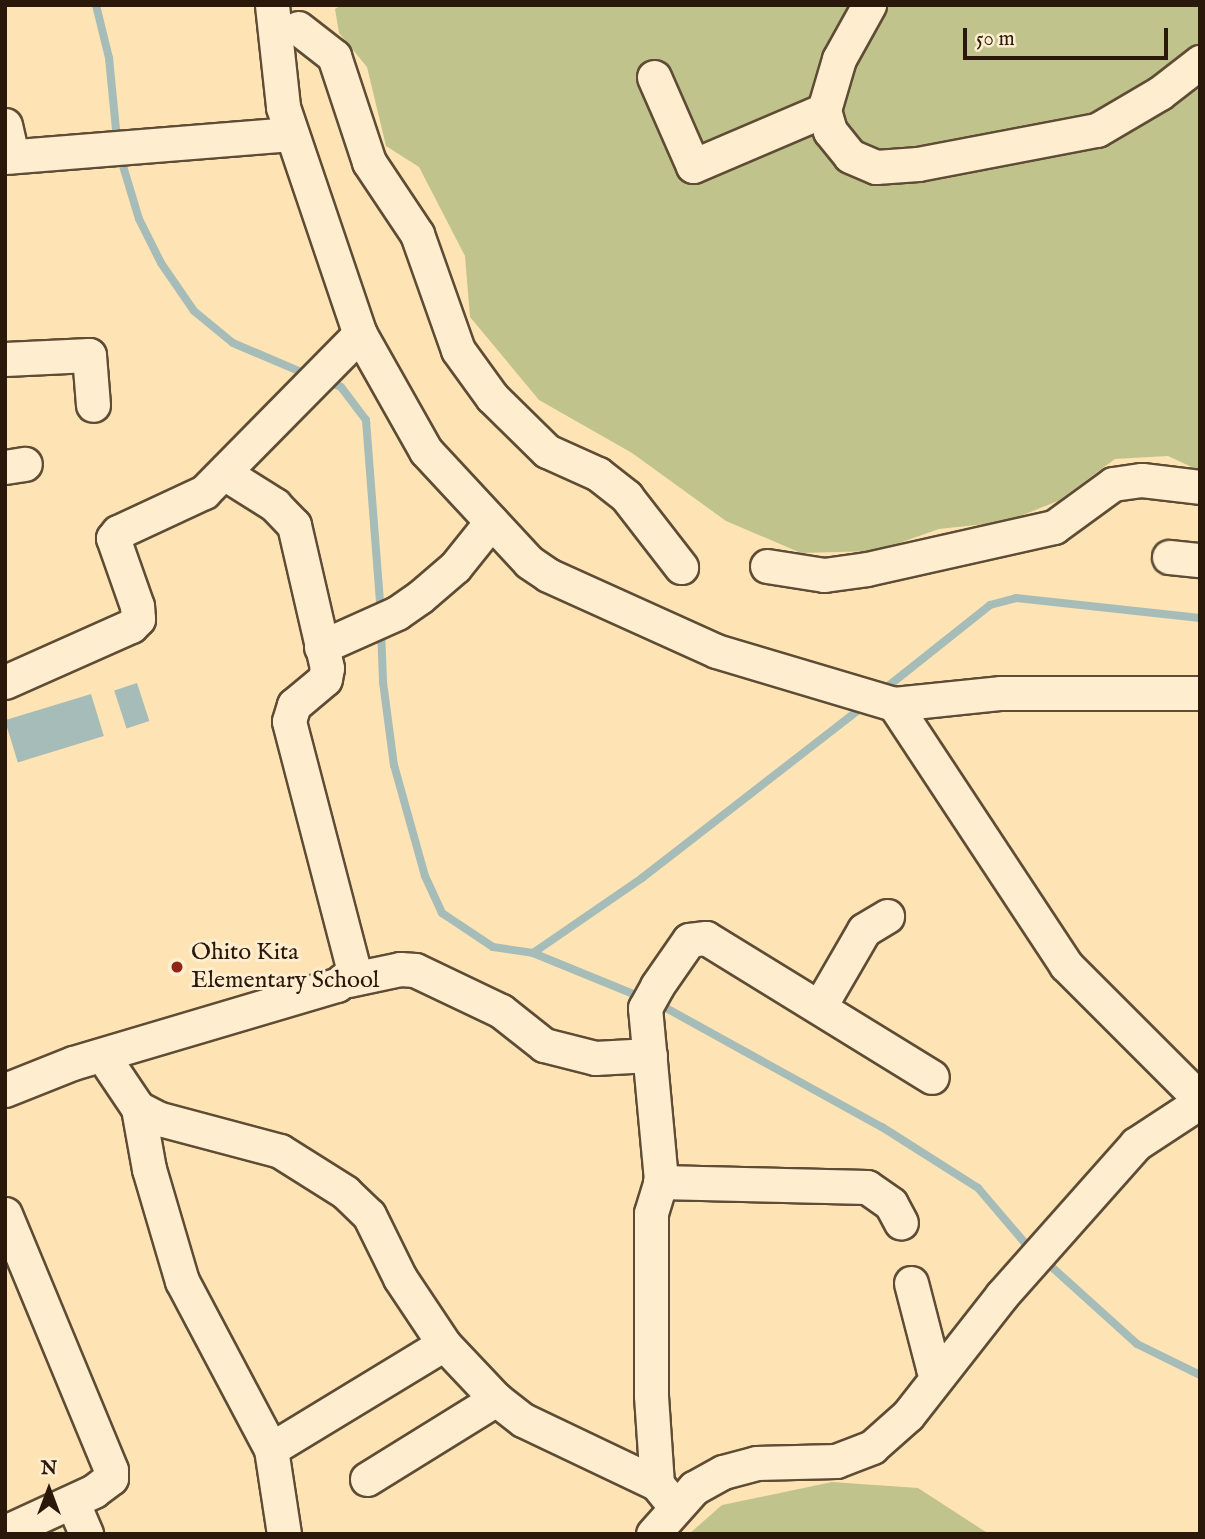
<!DOCTYPE html>
<style>
body{margin:0}
#map{position:relative;width:1205px;height:1539px;overflow:hidden;background:#fee4b4;font-family:"IM FELL English",serif}
div>[style]{position:absolute}
[style*='--x']{left:calc(var(--x)*1px);top:calc(var(--y)*1px);width:calc(var(--w)*1px);rotate:calc(var(--a)*1deg)}
.green>*{inset:0;background:#c0c48c}
.water>*{inset:0;background:#a6bcb9;transform-origin:0 0}
.stream>*{height:8px;margin:-4px;padding:0 4px;transform-origin:4px;border-radius:4px;background:#a6bcb9}
.roads{filter:drop-shadow(2px 0 #5f4c35) drop-shadow(-2px 0 #5f4c35) drop-shadow(0 2px #5f4c35) drop-shadow(0 -2px #5f4c35)}
.minor>*{height:33px;margin:-16.5px;padding:0 16.5px;transform-origin:16.5px;border-radius:16.5px;background:#feedce}
.dots>*{width:19px;height:19px;translate:-50% -50%;box-sizing:border-box;border:4px solid #feedce;border-radius:50%}
span{translate:-50% -50%;white-space:nowrap;text-align:center;line-height:1.15;-webkit-text-stroke:6px #feedce;paint-order:stroke}
.poi-label{font-size:24px;color:#2a190b}
.left{translate:0 -50%;text-align:left}
.frame{position:absolute;inset:0;border:7px solid #2a190b;pointer-events:none}
.north{position:absolute;left:14px;top:1455px;width:70px;height:70px;-webkit-text-stroke:5px #feedce;paint-order:stroke;rotate:0deg;font-size:19px;font-weight:700;line-height:28px;text-align:center;color:#2a190b}
.north::after{content:'';display:block;margin:auto;width:24px;height:32px;background:#2a190b;clip-path:polygon(50% 0,100% 100%,50% 72%,0 100%)}
.scale{position:absolute;left:963px;top:28px;width:205px;height:32px;box-sizing:border-box;border:4px solid #2a190b;border-top:0;padding-left:9px;font-size:21px;line-height:24px;white-space:nowrap;color:#2a190b;-webkit-text-stroke:5px #feedce;paint-order:stroke}
</style>
<div id="map">
<div class="green">
<div style="clip-path:polygon(342px 5px,1200px 5px,1200px 471px,1168px 456px,1115px 459px,1058px 501px,1005px 522px,939px 529px,876px 551px,801px 553px,726px 521px,632px 453px,539px 400px,470px 317px,465px 256px,419px 167px,386px 146px,367px 67px,339px 33px,335px 9px)"></div>
<div style="clip-path:polygon(832px 1482px,918px 1488px,989px 1534px,689px 1534px,722px 1505px)"></div>
</div>
<div class="water">
<div style="left:137px;top:683px;width:40px;height:24px;rotate:72deg"></div>
<div style="left:91px;top:694px;width:44px;height:90px;rotate:73deg"></div>
</div>
<div class="stream">
<div style="--x:96;--y:5;--w:55;--a:76.2"></div>
<div style="--x:109;--y:58;--w:82;--a:84.4"></div>
<div style="--x:120;--y:156;--w:66;--a:73.2"></div>
<div style="--x:139;--y:219;--w:49;--a:63.4"></div>
<div style="--x:161;--y:263;--w:58;--a:55.5"></div>
<div style="--x:194;--y:311;--w:50;--a:39.4"></div>
<div style="--x:233;--y:343;--w:82;--a:23.1"></div>
<div style="--x:324;--y:380;--w:18;--a:22"></div>
<div style="--x:341;--y:387;--w:41;--a:52.9"></div>
<div style="--x:366;--y:420;--w:194;--a:85.6"></div>
<div style="--x:381;--y:629;--w:53;--a:87.8"></div>
<div style="--x:383;--y:682;--w:84;--a:82.5"></div>
<div style="--x:394;--y:765;--w:115;--a:74.4"></div>
<div style="--x:425;--y:876;--w:41;--a:65.3"></div>
<div style="--x:442;--y:913;--w:61;--a:33.7"></div>
<div style="--x:493;--y:947;--w:40;--a:8.5"></div>
<div style="--x:533;--y:953;--w:117;--a:22.2"></div>
<div style="--x:882;--y:691;--w:138;--a:-38.5"></div>
<div style="--x:990;--y:605;--w:27;--a:-15"></div>
<div style="--x:1016;--y:598;--w:185;--a:6.2"></div>
<div style="--x:533;--y:953;--w:132;--a:-34.5"></div>
<div style="--x:642;--y:878;--w:284;--a:-37.8"></div>
<div style="--x:657;--y:1003;--w:257;--a:28.9"></div>
<div style="--x:882;--y:1127;--w:114;--a:32.4"></div>
<div style="--x:978;--y:1188;--w:82;--a:49.5"></div>
<div style="--x:1044;--y:1260;--w:125;--a:42.1"></div>
<div style="--x:1137;--y:1344;--w:70;--a:26.2"></div>
</div>
<div class="roads">
<div class="minor">
<div style="--x:272;--y:5;--w:103;--a:83.8"></div>
<div style="--x:283;--y:107;--w:240;--a:71.3"></div>
<div style="--x:360;--y:334;--w:134;--a:60.6"></div>
<div style="--x:426;--y:451;--w:151;--a:47.1"></div>
<div style="--x:529;--y:562;--w:23;--a:34"></div>
<div style="--x:548;--y:575;--w:184;--a:24.3"></div>
<div style="--x:716;--y:651;--w:186;--a:16.6"></div>
<div style="--x:894;--y:704;--w:108;--a:-5.9"></div>
<div style="--x:1001;--y:693;--w:199;--a:0"></div>
<div style="--x:298;--y:28;--w:46;--a:37.9"></div>
<div style="--x:334;--y:56;--w:112;--a:71.7"></div>
<div style="--x:369;--y:162;--w:87;--a:56.3"></div>
<div style="--x:417;--y:234;--w:123;--a:70.5"></div>
<div style="--x:458;--y:350;--w:58;--a:54.1"></div>
<div style="--x:492;--y:397;--w:77;--a:44.5"></div>
<div style="--x:547;--y:451;--w:56;--a:24.3"></div>
<div style="--x:598;--y:474;--w:36;--a:38"></div>
<div style="--x:626;--y:496;--w:90;--a:52.2"></div>
<div style="--x:654;--y:77;--w:97;--a:66.3"></div>
<div style="--x:693;--y:166;--w:142;--a:-23.1"></div>
<div style="--x:824;--y:110;--w:53;--a:-73.6"></div>
<div style="--x:839;--y:59;--w:62;--a:-60.9"></div>
<div style="--x:824;--y:110;--w:22;--a:74"></div>
<div style="--x:830;--y:131;--w:32;--a:51"></div>
<div style="--x:850;--y:156;--w:28;--a:23"></div>
<div style="--x:876;--y:167;--w:42;--a:-4.1"></div>
<div style="--x:918;--y:164;--w:182;--a:-10.8"></div>
<div style="--x:1097;--y:130;--w:73;--a:-30.4"></div>
<div style="--x:1160;--y:93;--w:51;--a:-37.8"></div>
<div style="--x:5;--y:125;--w:32;--a:77"></div>
<div style="--x:5;--y:157;--w:287;--a:-4.6"></div>
<div style="--x:5;--y:359;--w:84;--a:-2.7"></div>
<div style="--x:89;--y:355;--w:50;--a:85.4"></div>
<div style="--x:5;--y:467;--w:20;--a:-9"></div>
<div style="--x:1169;--y:557;--w:31;--a:6"></div>
<div style="--x:767;--y:566;--w:58;--a:9"></div>
<div style="--x:824;--y:575;--w:43;--a:-7.9"></div>
<div style="--x:867;--y:569;--w:192;--a:-12.7"></div>
<div style="--x:1054;--y:527;--w:73;--a:-36.1"></div>
<div style="--x:1113;--y:484;--w:29;--a:-8"></div>
<div style="--x:1142;--y:480;--w:58;--a:6.9"></div>
<div style="--x:321;--y:647;--w:83;--a:-24.1"></div>
<div style="--x:397;--y:613;--w:28;--a:-35"></div>
<div style="--x:420;--y:597;--w:46;--a:-40.6"></div>
<div style="--x:455;--y:567;--w:58;--a:-51.3"></div>
<div style="--x:5;--y:682;--w:138;--a:-24"></div>
<div style="--x:131;--y:626;--w:10;--a:-45"></div>
<div style="--x:138;--y:619;--w:13;--a:-94"></div>
<div style="--x:137;--y:606;--w:72;--a:-109.4"></div>
<div style="--x:113;--y:538;--w:8;--a:-50"></div>
<div style="--x:118;--y:532;--w:95;--a:-24.9"></div>
<div style="--x:204;--y:492;--w:222;--a:-45.4"></div>
<div style="--x:894;--y:704;--w:313;--a:56.6"></div>
<div style="--x:1066;--y:965;--w:190;--a:45"></div>
<div style="--x:348;--y:980;--w:53;--a:-11.9"></div>
<div style="--x:400;--y:969;--w:15;--a:4"></div>
<div style="--x:415;--y:970;--w:95;--a:25.5"></div>
<div style="--x:501;--y:1011;--w:55;--a:38.3"></div>
<div style="--x:544;--y:1045;--w:53;--a:14.3"></div>
<div style="--x:595;--y:1058;--w:55;--a:-3.1"></div>
<div style="--x:820;--y:1006;--w:88;--a:-59.9"></div>
<div style="--x:864;--y:930;--w:27;--a:-31"></div>
<div style="--x:103;--y:1056;--w:63;--a:56.1"></div>
<div style="--x:138;--y:1108;--w:62;--a:79.8"></div>
<div style="--x:149;--y:1169;--w:117;--a:73.6"></div>
<div style="--x:182;--y:1281;--w:190;--a:62.1"></div>
<div style="--x:271;--y:1449;--w:86;--a:81.3"></div>
<div style="--x:5;--y:1090;--w:73;--a:-21.7"></div>
<div style="--x:73;--y:1063;--w:275;--a:-16.5"></div>
<div style="--x:337;--y:985;--w:22;--a:-39"></div>
<div style="--x:354;--y:971;--w:258;--a:-104.6"></div>
<div style="--x:289;--y:721;--w:17;--a:-73"></div>
<div style="--x:294;--y:705;--w:40;--a:-40"></div>
<div style="--x:325;--y:679;--w:11;--a:-80"></div>
<div style="--x:327;--y:668;--w:147;--a:-103"></div>
<div style="--x:294;--y:525;--w:28;--a:-134"></div>
<div style="--x:275;--y:505;--w:60;--a:-147.9"></div>
<div style="--x:138;--y:1108;--w:25;--a:27"></div>
<div style="--x:160;--y:1119;--w:124;--a:14.9"></div>
<div style="--x:280;--y:1151;--w:77;--a:32.2"></div>
<div style="--x:345;--y:1192;--w:33;--a:44"></div>
<div style="--x:369;--y:1215;--w:70;--a:63.8"></div>
<div style="--x:400;--y:1278;--w:79;--a:56.3"></div>
<div style="--x:444;--y:1344;--w:76;--a:46.6"></div>
<div style="--x:496;--y:1399;--w:34;--a:38"></div>
<div style="--x:523;--y:1420;--w:148;--a:25.5"></div>
<div style="--x:660;--y:1182;--w:207;--a:1.4"></div>
<div style="--x:867;--y:1187;--w:29;--a:35"></div>
<div style="--x:891;--y:1204;--w:21;--a:62"></div>
<div style="--x:5;--y:1214;--w:277;--a:67.5"></div>
<div style="--x:111;--y:1470;--w:8;--a:90"></div>
<div style="--x:111;--y:1478;--w:21;--a:143"></div>
<div style="--x:94;--y:1491;--w:98;--a:155.3"></div>
<div style="--x:911;--y:1283;--w:88;--a:75.5"></div>
<div style="--x:933;--y:1368;--w:9;--a:49"></div>
<div style="--x:271;--y:1449;--w:202;--a:-31.3"></div>
<div style="--x:367;--y:1479;--w:152;--a:-31.8"></div>
<div style="--x:73;--y:1503;--w:34;--a:67"></div>
<div style="--x:674;--y:1505;--w:27;--a:-129"></div>
<div style="--x:657;--y:1484;--w:89;--a:-93.9"></div>
<div style="--x:651;--y:1395;--w:182;--a:-90"></div>
<div style="--x:651;--y:1213;--w:34;--a:-73"></div>
<div style="--x:661;--y:1180;--w:173;--a:-95.3"></div>
<div style="--x:645;--y:1008;--w:25;--a:-61"></div>
<div style="--x:657;--y:986;--w:56;--a:-55.2"></div>
<div style="--x:689;--y:940;--w:17;--a:-7"></div>
<div style="--x:706;--y:938;--w:265;--a:31.6"></div>
<div style="--x:653;--y:1534;--w:62;--a:-48.3"></div>
<div style="--x:694;--y:1488;--w:33;--a:-29"></div>
<div style="--x:723;--y:1472;--w:34;--a:-15"></div>
<div style="--x:756;--y:1463;--w:80;--a:-1.4"></div>
<div style="--x:836;--y:1461;--w:39;--a:-21"></div>
<div style="--x:872;--y:1447;--w:48;--a:-41.6"></div>
<div style="--x:908;--y:1415;--w:152;--a:-51.9"></div>
<div style="--x:1002;--y:1295;--w:202;--a:-48.4"></div>
<div style="--x:1136;--y:1144;--w:77;--a:-33.3"></div>
</div>
</div>
<div class="dots">
<div style="left:177px;top:967px;background:#8f2418"></div>
</div>
<div class="poi-label">
<span class="left" style="left:191px;top:967px">Ohito Kita<br>Elementary School</span>
</div>
<div class="frame"></div>
<div class="north">N</div>
<div class="scale">50 m</div>
</div>
